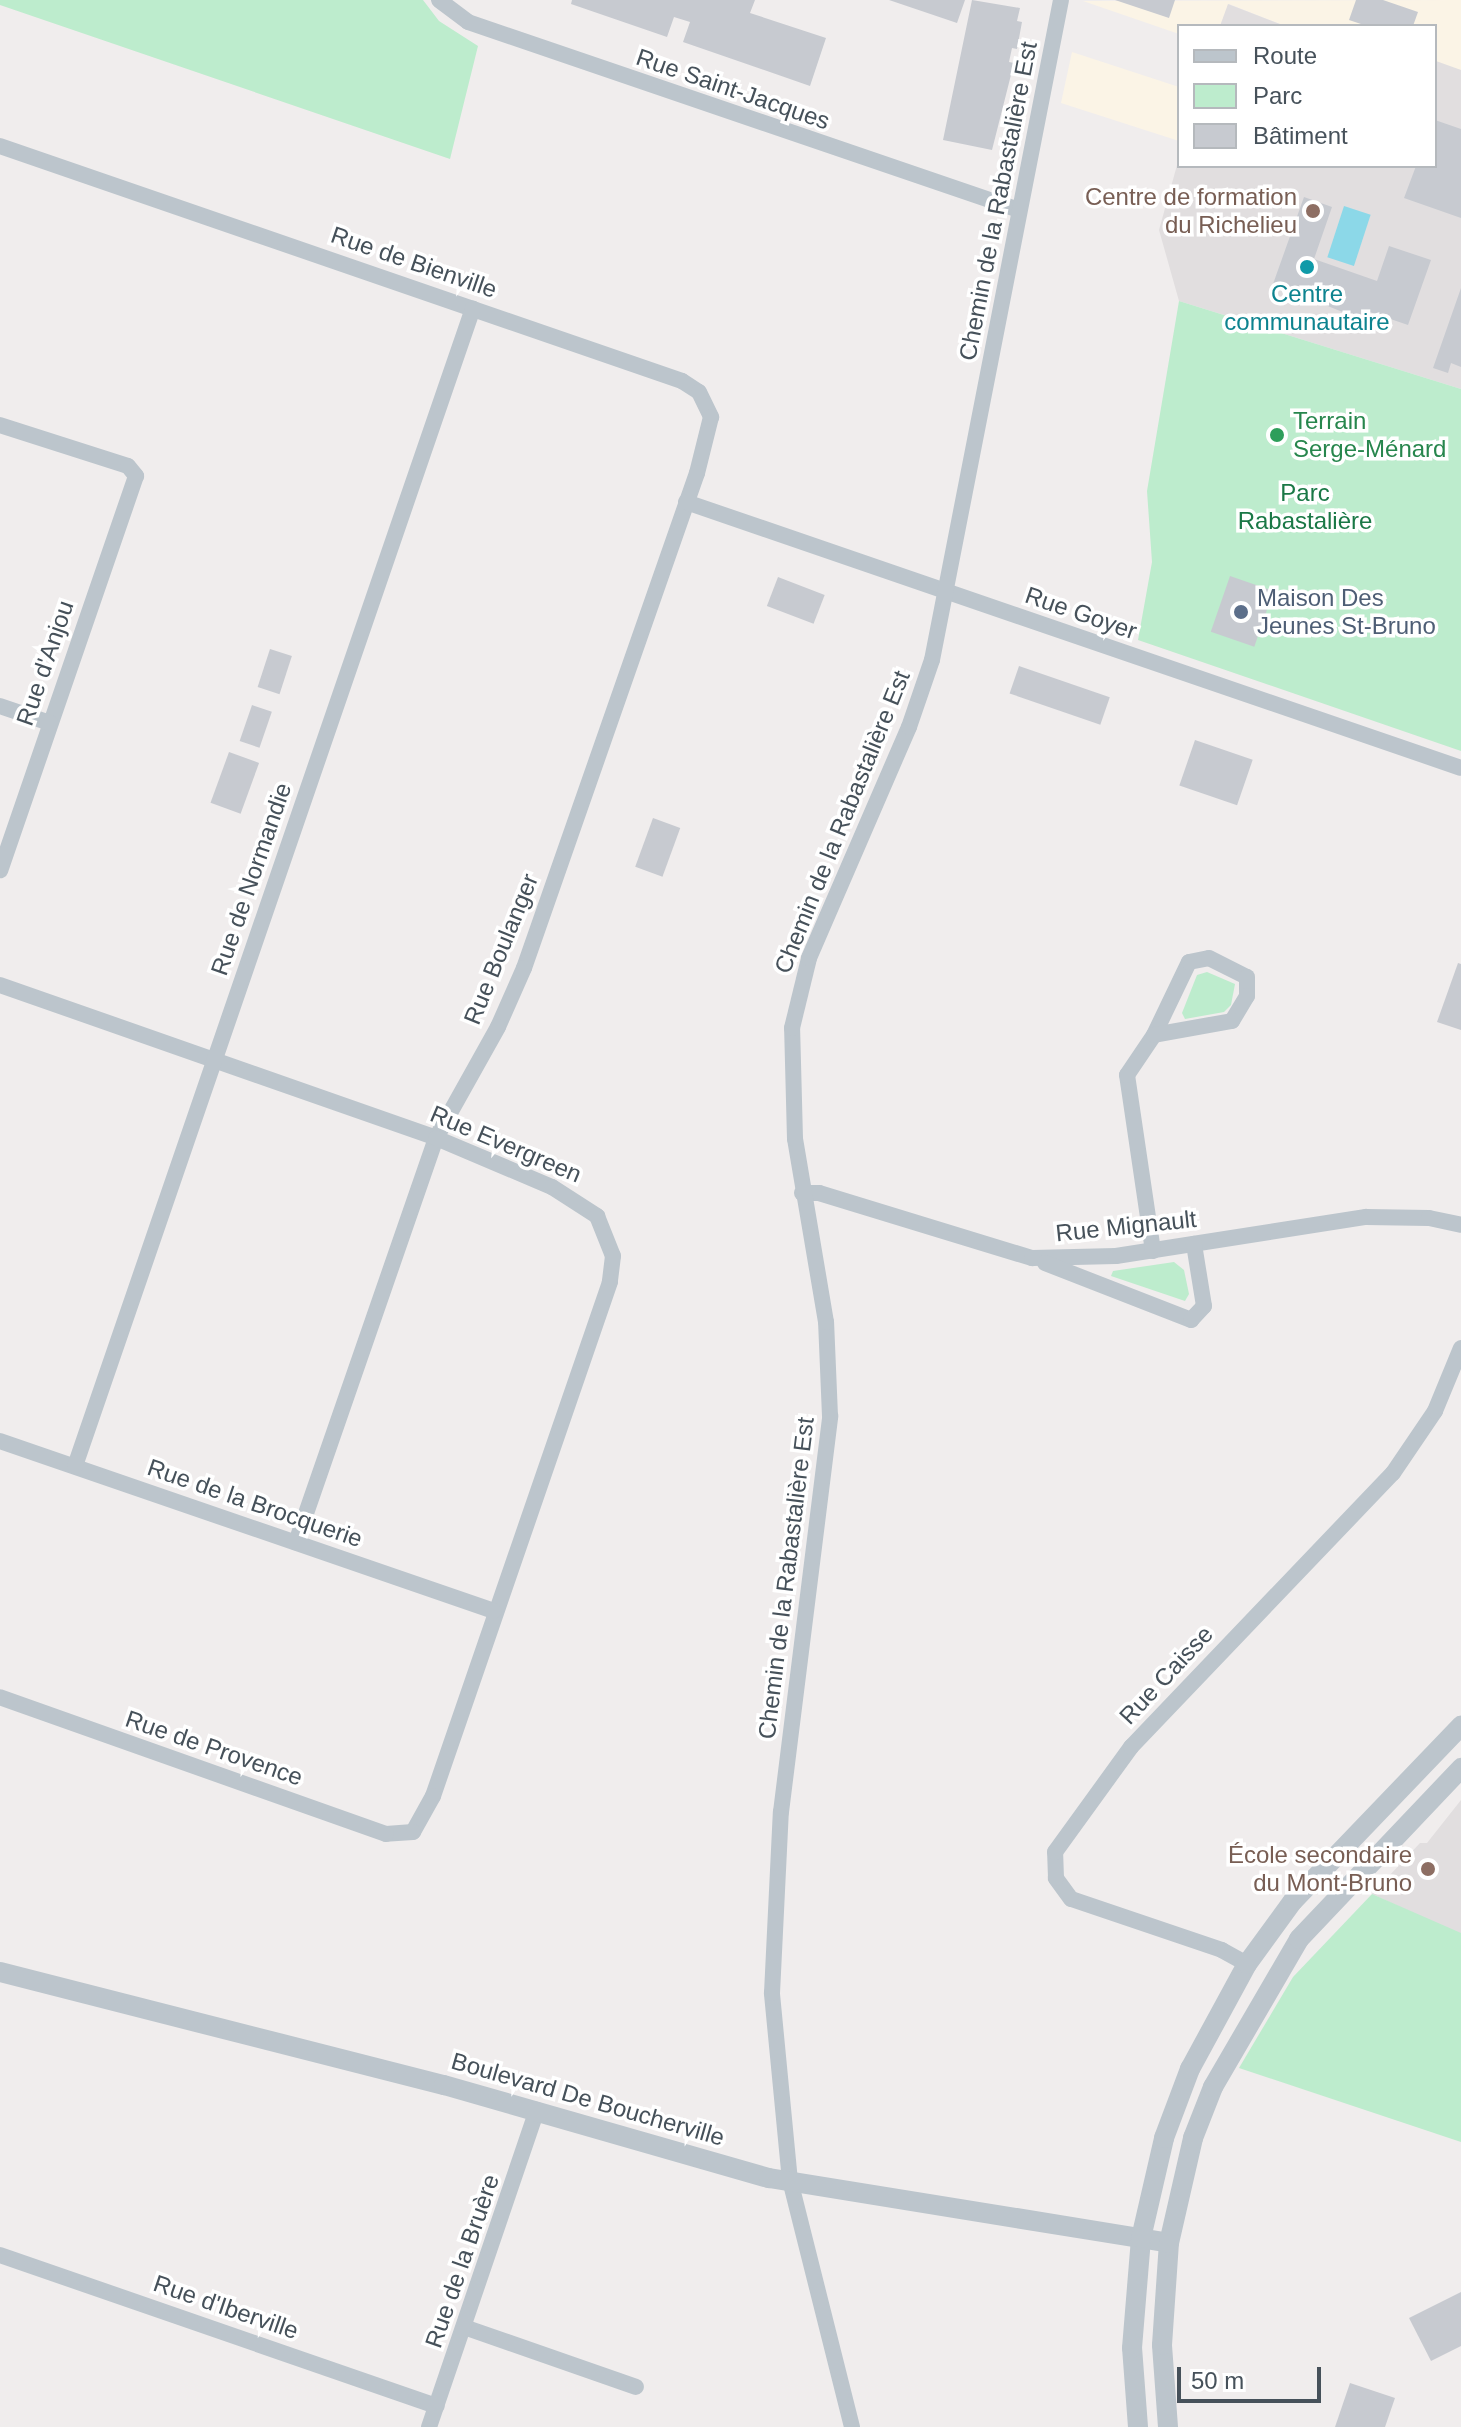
<!DOCTYPE html>
<meta charset="utf-8">
<style>
body{margin:0}
#map{position:relative;width:1461px;height:2427px;overflow:hidden;background:#f0eded;font-family:Helvetica,sans-serif}
div>[style]{position:absolute}
[style*='--x']{left:calc(var(--x)*1px);top:calc(var(--y)*1px);width:calc(var(--w)*1px);rotate:calc(var(--a)*1deg)}
.commercial>*{inset:0;background:#fbf4e6}
.education>*{inset:0;background:#e1dedf}
.green>*{inset:0;background:#bdeccd}
.water>*{inset:0;background:#8cd8e8;transform-origin:0 0}
.building>*{inset:0;background:#c7cad0;transform-origin:0 0}
.minor>*{height:16px;margin:-8px;padding:0 8px;transform-origin:8px;border-radius:8px;background:#bcc5cc}
.tertiary>*{height:20px;margin:-10px;padding:0 10px;transform-origin:10px;border-radius:10px;background:#bcc5cc}
.dots>*{width:22px;height:22px;translate:-50% -50%;box-sizing:border-box;border:4px solid #fff;border-radius:50%}
span{translate:-50% -50%;white-space:nowrap;text-align:center;line-height:1.15;-webkit-text-stroke:7px #fff;paint-order:stroke}
.street-label{font-size:24px;color:#46515a}
.education-label{font-size:24px;color:#785e54}
.right{translate:-100% -50%;text-align:right}
.culture-label{font-size:24px;color:#0d838f}
.leisure-label{font-size:24px;color:#27864d}
.left{translate:0 -50%;text-align:left}
.park-label{font-size:24px;color:#1a7846}
.service-label{font-size:24px;color:#4e5e75}
.legend{position:absolute;left:1177px;top:24px;width:260px;height:144px;box-sizing:border-box;background:#fff;border:2px solid #b5b9bd;margin:0;padding:10px 14px;list-style:none;font-size:24px;color:#46515a}
.legend li{display:flex;align-items:center;gap:16px;height:40px}
.legend b{width:40px;border:2px solid #b5b9bd}
.scale{position:absolute;left:1177px;top:2367px;width:144px;height:36px;box-sizing:border-box;border:4px solid #46515a;border-top:0;padding-left:10px;font-size:24px;line-height:28px;white-space:nowrap;color:#46515a;-webkit-text-stroke:6px #fff;paint-order:stroke}
</style>
<div id="map">
<div class="commercial">
<div style="clip-path:polygon(1461px 0,1461px 70px,1435px 63px,1435px 26px,1285px 26px,1229px 4px,1220px 26px,1179px 26px,1179px 34px,1083px 1px)"></div>
<div style="clip-path:polygon(1072px 52px,1179px 87px,1179px 141px,1061px 103px)"></div>
</div>
<div class="education">
<div style="clip-path:polygon(1228px 4px,1285px 26px,1220px 26px)"></div>
<div style="clip-path:polygon(1436px 61px,1461px 70px,1461px 389px,1179px 301px,1159px 230px,1179px 158px,1179px 166px,1435px 166px)"></div>
<div style="clip-path:polygon(1461px 1800px,1461px 1935px,1372px 1894px,1420px 1843px,1427px 1843px)"></div>
</div>
<div class="green">
<div style="clip-path:polygon(0 0,423px 0,439px 21px,478px 46px,450px 159px,0 5px)"></div>
<div style="clip-path:polygon(1179px 301px,1461px 389px,1461px 751px,1138px 640px,1152px 562px,1147px 491px)"></div>
<div style="clip-path:polygon(1207px 972px,1235px 984px,1231px 1005px,1224px 1012px,1185px 1019px,1182px 1013px,1197px 975px)"></div>
<div style="clip-path:polygon(1174px 1262px,1184px 1270px,1189px 1294px,1185px 1301px,1111px 1276px,1113px 1271px)"></div>
<div style="clip-path:polygon(1372px 1894px,1461px 1933px,1461px 2142px,1239px 2068px,1293px 1977px)"></div>
</div>
<div class="water">
<div style="left:1344px;top:206px;width:28px;height:54px;rotate:18deg"></div>
</div>
<div class="building">
<div style="clip-path:polygon(572px 0,755px 0,750px 13px,826px 38px,810px 86px,683px 42px,690px 22px,674px 17px,667px 37px,571px 4px)"></div>
<div style="clip-path:polygon(889px 0,965px 0,957px 23px)"></div>
<div style="clip-path:polygon(972px 0,1020px 8px,1017px 21px,1022px 22px,1017px 49px,1012px 48px,1009px 62px,1014px 63px,992px 150px,943px 140px)"></div>
<div style="clip-path:polygon(1115px 0,1175px 0,1169px 18px)"></div>
<div style="clip-path:polygon(1356px 0,1383px 0,1418px 12px,1413px 26px,1367px 26px,1349px 20px)"></div>
<div style="clip-path:polygon(1435px 120px,1461px 129px,1461px 218px,1404px 198px,1416px 166px,1435px 166px)"></div>
<div style="clip-path:polygon(1304px 197px,1332px 207px,1314px 259px,1377px 281px,1389px 246px,1431px 260px,1408px 325px,1364px 310px,1360px 319px,1273px 284px)"></div>
<div style="clip-path:polygon(1461px 288px,1461px 367px,1451px 363px,1448px 373px,1433px 368px)"></div>
<div style="left:1230px;top:576px;width:46px;height:59px;rotate:19deg"></div>
<div style="left:778px;top:577px;width:50px;height:31px;rotate:21deg"></div>
<div style="left:270px;top:649px;width:23px;height:40px;rotate:18deg"></div>
<div style="left:1019px;top:666px;width:96px;height:29px;rotate:19deg"></div>
<div style="left:252px;top:705px;width:21px;height:38px;rotate:19deg"></div>
<div style="left:1195px;top:740px;width:61px;height:48px;rotate:19deg"></div>
<div style="left:229px;top:752px;width:32px;height:54px;rotate:20deg"></div>
<div style="left:653px;top:818px;width:29px;height:52px;rotate:20deg"></div>
<div style="clip-path:polygon(1458px 963px,1461px 964px,1461px 1030px,1437px 1022px)"></div>
<div style="clip-path:polygon(1461px 2292px,1461px 2346px,1431px 2361px,1409px 2318px)"></div>
<div style="clip-path:polygon(1350px 2383px,1395px 2398px,1385px 2427px,1335px 2427px)"></div>
</div>
<div class="minor">
<div style="--x:439;--y:0;--w:36;--a:37"></div>
<div style="--x:468;--y:22;--w:582;--a:18.84"></div>
<div style="--x:0;--y:146;--w:721;--a:19.01"></div>
<div style="--x:682;--y:381;--w:20;--a:33"></div>
<div style="--x:699;--y:392;--w:28;--a:64"></div>
<div style="--x:711;--y:417;--w:58;--a:104"></div>
<div style="--x:697;--y:473;--w:524;--a:109.26"></div>
<div style="--x:524;--y:968;--w:64;--a:113.8"></div>
<div style="--x:498;--y:1027;--w:127;--a:119.2"></div>
<div style="--x:436;--y:1138;--w:428;--a:109.1"></div>
<div style="--x:0;--y:425;--w:134;--a:17.8"></div>
<div style="--x:128;--y:466;--w:13;--a:51"></div>
<div style="--x:136;--y:476;--w:417;--a:109"></div>
<div style="--x:686;--y:502;--w:819;--a:18.94"></div>
<div style="--x:0;--y:706;--w:53;--a:18.8"></div>
<div style="--x:0;--y:985;--w:462;--a:19.3"></div>
<div style="--x:436;--y:1138;--w:126;--a:22.9"></div>
<div style="--x:552;--y:1187;--w:54;--a:32.8"></div>
<div style="--x:597;--y:1216;--w:43;--a:68.2"></div>
<div style="--x:613;--y:1256;--w:26;--a:97"></div>
<div style="--x:610;--y:1282;--w:544;--a:109"></div>
<div style="--x:433;--y:1796;--w:41;--a:119.1"></div>
<div style="--x:413;--y:1832;--w:27;--a:176"></div>
<div style="--x:386;--y:1834;--w:410;--a:-160.5"></div>
<div style="--x:802;--y:1193;--w:17;--a:0"></div>
<div style="--x:819;--y:1193;--w:223;--a:17"></div>
<div style="--x:1032;--y:1258;--w:84;--a:-1.4"></div>
<div style="--x:1116;--y:1256;--w:253;--a:-8.9"></div>
<div style="--x:1366;--y:1217;--w:63;--a:0.9"></div>
<div style="--x:1429;--y:1218;--w:33;--a:12"></div>
<div style="--x:1153;--y:1251;--w:178;--a:-98.4"></div>
<div style="--x:1127;--y:1075;--w:48;--a:-56"></div>
<div style="--x:1154;--y:1035;--w:81;--a:-64.4"></div>
<div style="--x:1189;--y:962;--w:20;--a:-11"></div>
<div style="--x:1209;--y:958;--w:42;--a:26.6"></div>
<div style="--x:1247;--y:977;--w:19;--a:90"></div>
<div style="--x:1247;--y:996;--w:29;--a:121"></div>
<div style="--x:1232;--y:1021;--w:79;--a:169.8"></div>
<div style="--x:1045;--y:1263;--w:157;--a:21.3"></div>
<div style="--x:1191;--y:1320;--w:19;--a:-47"></div>
<div style="--x:1204;--y:1306;--w:63;--a:-99.2"></div>
<div style="--x:0;--y:1441;--w:522;--a:18.99"></div>
<div style="--x:75;--y:1466;--w:1224;--a:-71.03"></div>
<div style="--x:1247;--y:1964;--w:29;--a:-151"></div>
<div style="--x:1222;--y:1950;--w:159;--a:-161.3"></div>
<div style="--x:1071;--y:1899;--w:26;--a:-126"></div>
<div style="--x:1056;--y:1878;--w:26;--a:-92"></div>
<div style="--x:1055;--y:1852;--w:130;--a:-54.1"></div>
<div style="--x:1131;--y:1747;--w:379;--a:-46.3"></div>
<div style="--x:1393;--y:1473;--w:75;--a:-55.9"></div>
<div style="--x:1435;--y:1411;--w:68;--a:-67.6"></div>
<div style="--x:0;--y:2255;--w:462;--a:19.1"></div>
<div style="--x:464;--y:2327;--w:182;--a:19.2"></div>
<div style="--x:429;--y:2427;--w:335;--a:-71.2"></div>
<div style="--x:852;--y:2427;--w:254;--a:-104.1"></div>
<div style="--x:790;--y:2181;--w:189;--a:-95.5"></div>
<div style="--x:772;--y:1993;--w:181;--a:-87.2"></div>
<div style="--x:781;--y:1812;--w:399;--a:-82.9"></div>
<div style="--x:830;--y:1416;--w:94;--a:-92.4"></div>
<div style="--x:826;--y:1322;--w:186;--a:-99.6"></div>
<div style="--x:795;--y:1139;--w:111;--a:-91.5"></div>
<div style="--x:792;--y:1028;--w:72;--a:-76.3"></div>
<div style="--x:809;--y:958;--w:252;--a:-66.6"></div>
<div style="--x:909;--y:727;--w:71;--a:-71.1"></div>
<div style="--x:932;--y:660;--w:672;--a:-78.94"></div>
</div>
<div class="tertiary">
<div style="--x:0;--y:1972;--w:458;--a:14.3"></div>
<div style="--x:444;--y:2085;--w:338;--a:16"></div>
<div style="--x:769;--y:2178;--w:405;--a:9.2"></div>
<div style="--x:1138;--y:2427;--w:79;--a:-94.3"></div>
<div style="--x:1132;--y:2348;--w:110;--a:-85.3"></div>
<div style="--x:1141;--y:2238;--w:103;--a:-77"></div>
<div style="--x:1164;--y:2138;--w:74;--a:-69.4"></div>
<div style="--x:1190;--y:2069;--w:119;--a:-61.5"></div>
<div style="--x:1247;--y:1964;--w:78;--a:-53.9"></div>
<div style="--x:1293;--y:1901;--w:243;--a:-46.2"></div>
<div style="--x:1168;--y:2427;--w:82;--a:-94.2"></div>
<div style="--x:1162;--y:2345;--w:102;--a:-86.1"></div>
<div style="--x:1169;--y:2243;--w:108;--a:-77.1"></div>
<div style="--x:1193;--y:2138;--w:55;--a:-68.6"></div>
<div style="--x:1213;--y:2087;--w:171;--a:-59.8"></div>
<div style="--x:1299;--y:1939;--w:236;--a:-46.5"></div>
</div>
<div class="dots">
<div style="left:1313px;top:211px;background:#8d6e63"></div>
<div style="left:1307px;top:267px;background:#0f9aa8"></div>
<div style="left:1277px;top:435px;background:#2e9e5b"></div>
<div style="left:1241px;top:612px;background:#5c6f8a"></div>
<div style="left:1428px;top:1869px;background:#8d6e63"></div>
</div>
<div class="street-label">
<span style="left:733px;top:89px;rotate:19deg">Rue Saint-Jacques</span>
<span style="left:998px;top:201px;rotate:-79deg">Chemin de la Rabastalière Est</span>
<span style="left:414px;top:262px;rotate:19deg">Rue de Bienville</span>
<span style="left:1081px;top:613px;rotate:19deg">Rue Goyer</span>
<span style="left:45px;top:663px;rotate:-71deg">Rue d'Anjou</span>
<span style="left:842px;top:822px;rotate:-68deg">Chemin de la Rabastalière Est</span>
<span style="left:251px;top:879px;rotate:-71deg">Rue de Normandie</span>
<span style="left:501px;top:949px;rotate:-68deg">Rue Boulanger</span>
<span style="left:506px;top:1144px;rotate:23deg">Rue Evergreen</span>
<span style="left:1126px;top:1226px;rotate:-6deg">Rue Mignault</span>
<span style="left:255px;top:1503px;rotate:19deg">Rue de la Brocquerie</span>
<span style="left:786px;top:1578px;rotate:-83deg">Chemin de la Rabastalière Est</span>
<span style="left:1166px;top:1675px;rotate:-47deg">Rue Caisse</span>
<span style="left:214px;top:1748px;rotate:19deg">Rue de Provence</span>
<span style="left:588px;top:2099px;rotate:16deg">Boulevard De Boucherville</span>
<span style="left:462px;top:2261px;rotate:-71deg">Rue de la Bruère</span>
<span style="left:226px;top:2307px;rotate:19deg">Rue d'Iberville</span>
</div>
<div class="education-label">
<span class="right" style="left:1297px;top:211px">Centre de formation<br>du Richelieu</span>
<span class="right" style="left:1412px;top:1869px">École secondaire<br>du Mont-Bruno</span>
</div>
<div class="culture-label">
<span style="left:1307px;top:308px">Centre<br>communautaire</span>
</div>
<div class="leisure-label">
<span class="left" style="left:1293px;top:435px">Terrain<br>Serge-Ménard</span>
</div>
<div class="park-label">
<span style="left:1305px;top:507px">Parc<br>Rabastalière</span>
</div>
<div class="service-label">
<span class="left" style="left:1257px;top:612px">Maison Des<br>Jeunes St-Bruno</span>
</div>
<ul class="legend">
<li><b style="height:10px;background:#bcc5cc"></b>Route</li>
<li><b style="height:22px;background:#bdeccd"></b>Parc</li>
<li><b style="height:22px;background:#c7cad0"></b>Bâtiment</li>
</ul>
<div class="scale">50 m</div>
</div>
